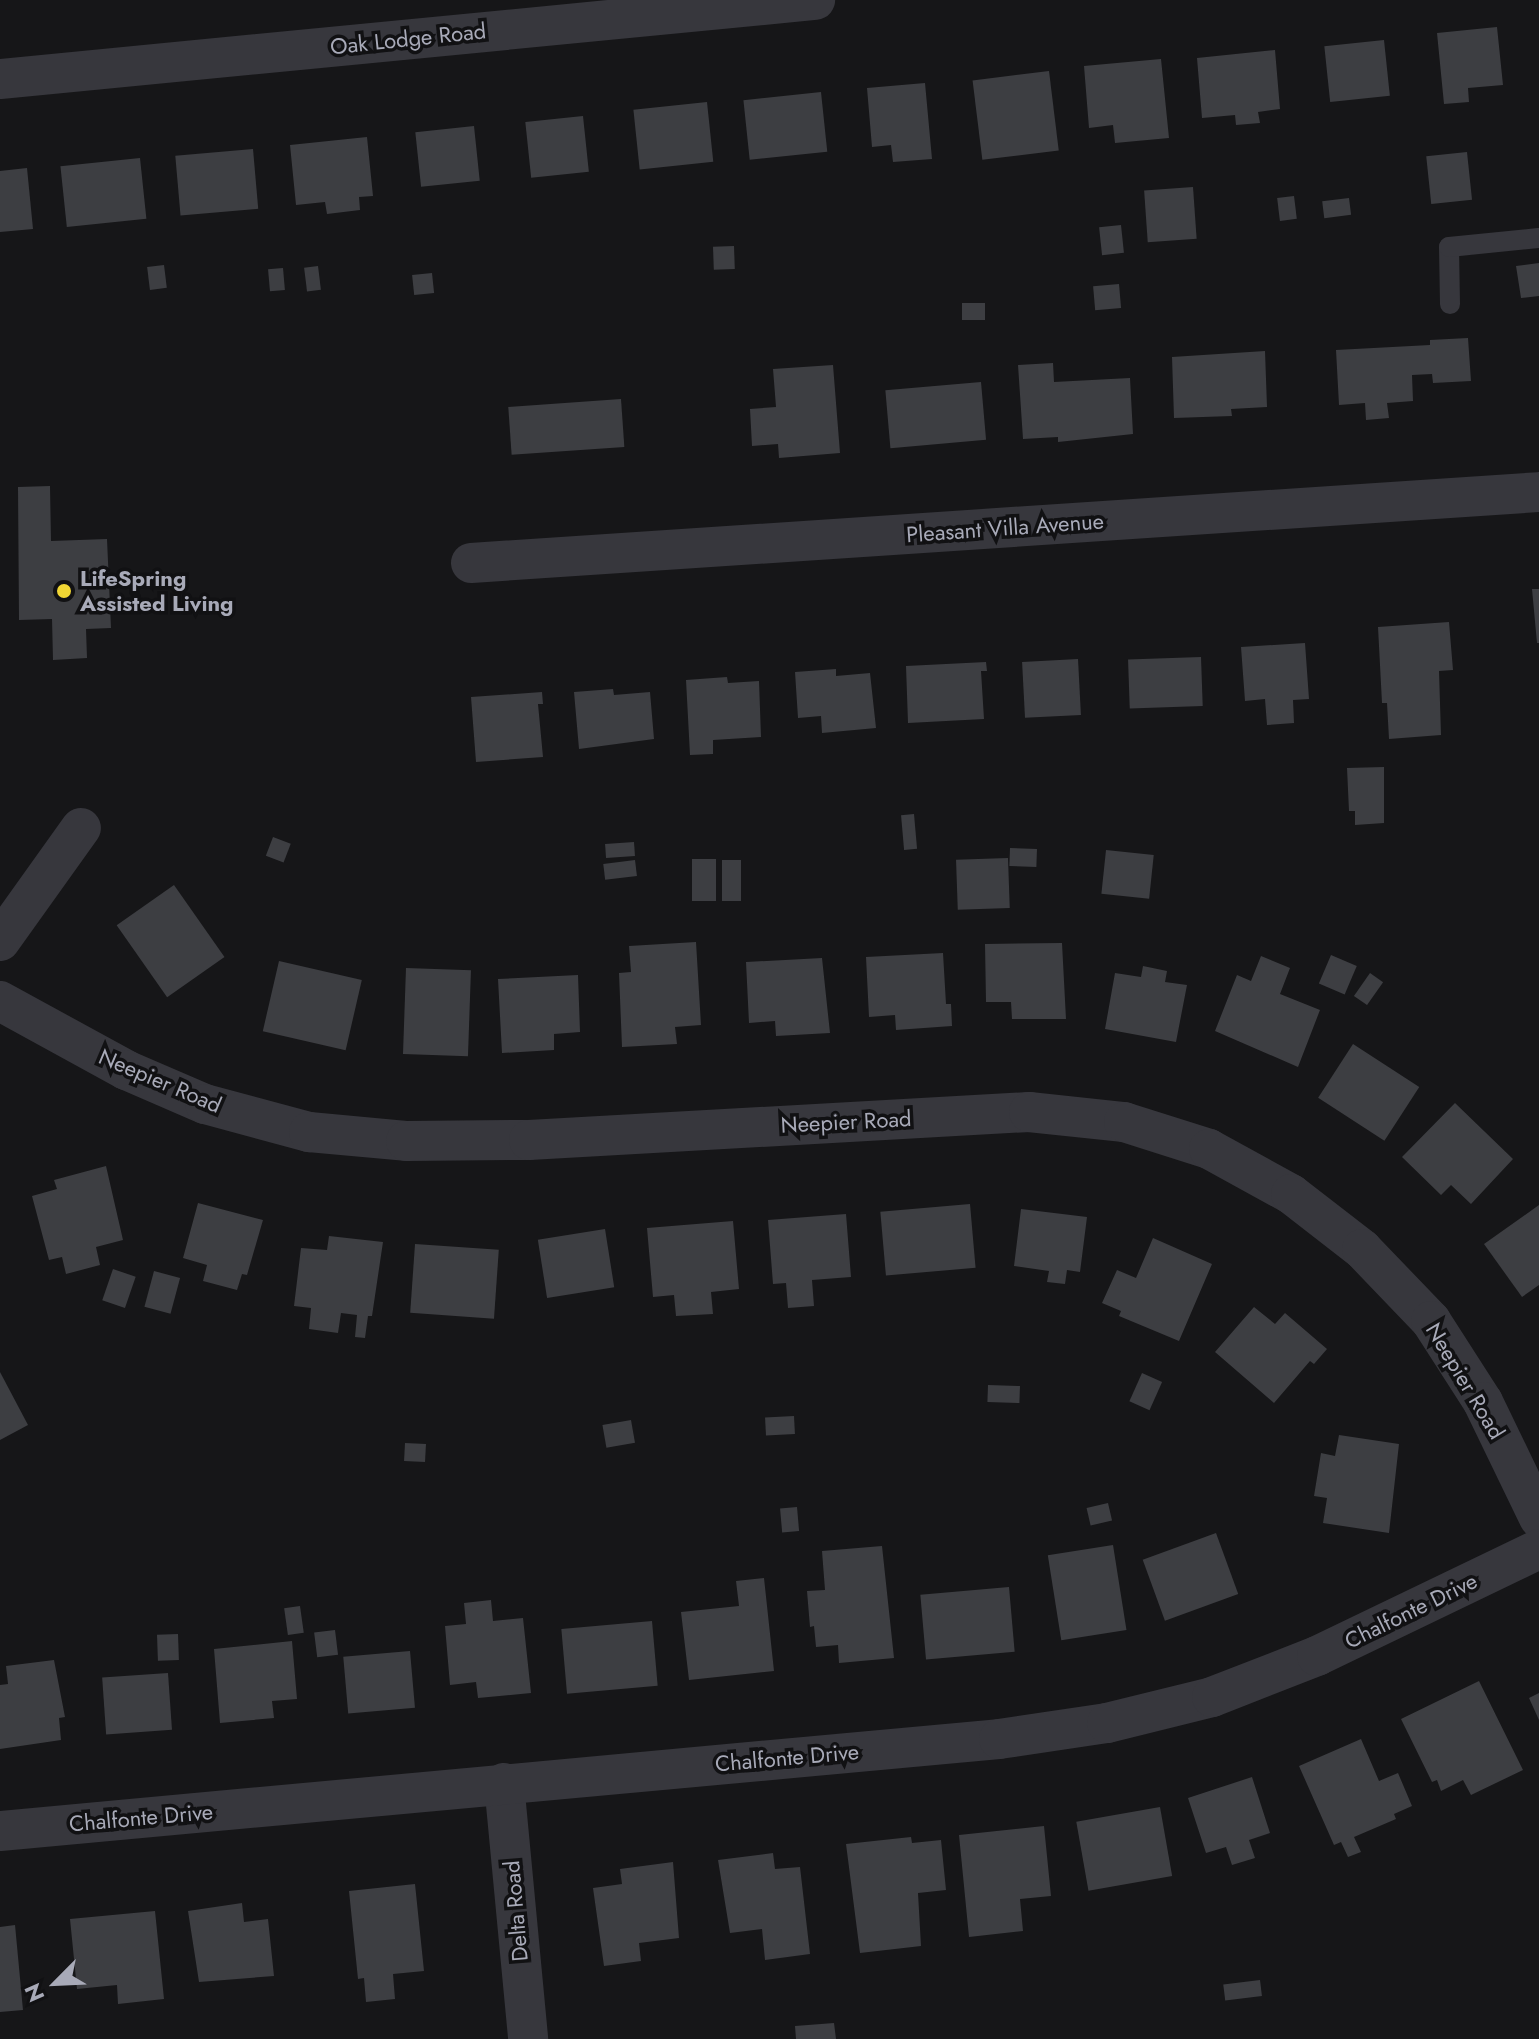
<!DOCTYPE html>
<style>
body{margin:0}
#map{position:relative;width:1539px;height:2039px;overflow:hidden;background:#161618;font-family:Jost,sans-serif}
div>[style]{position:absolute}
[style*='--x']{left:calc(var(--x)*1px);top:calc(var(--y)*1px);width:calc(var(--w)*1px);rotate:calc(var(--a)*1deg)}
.building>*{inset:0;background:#3d3e42;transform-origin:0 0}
.lane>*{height:20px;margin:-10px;padding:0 10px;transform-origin:10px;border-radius:10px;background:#37373d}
.street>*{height:40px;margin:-20px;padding:0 20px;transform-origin:20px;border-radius:20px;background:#37373d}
.dots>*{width:22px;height:22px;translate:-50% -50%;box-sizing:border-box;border:4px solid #111113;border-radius:50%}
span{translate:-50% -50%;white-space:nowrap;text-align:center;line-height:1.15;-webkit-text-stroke:7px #111113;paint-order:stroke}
.street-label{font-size:22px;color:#a8aab8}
.poi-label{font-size:22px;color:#a8aab8;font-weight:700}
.left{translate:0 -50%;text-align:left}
.north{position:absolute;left:16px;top:1943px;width:80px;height:80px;-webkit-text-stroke:6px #111113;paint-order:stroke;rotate:246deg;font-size:22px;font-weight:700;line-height:32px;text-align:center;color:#a8aab8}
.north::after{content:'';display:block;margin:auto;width:28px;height:36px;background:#a8aab8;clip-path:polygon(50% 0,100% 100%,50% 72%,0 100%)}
</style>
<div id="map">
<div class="building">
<div style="clip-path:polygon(1497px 27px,1503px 85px,1468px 88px,1469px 102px,1444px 104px,1437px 33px)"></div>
<div style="left:1384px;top:40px;width:56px;height:60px;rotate:84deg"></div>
<div style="clip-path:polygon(1275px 50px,1280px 109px,1258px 112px,1260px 123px,1236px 125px,1235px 115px,1202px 118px,1197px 58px)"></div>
<div style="clip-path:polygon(1161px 59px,1169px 138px,1115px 143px,1113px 125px,1089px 128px,1084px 66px)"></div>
<div style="left:1049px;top:71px;width:80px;height:77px;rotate:83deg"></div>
<div style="clip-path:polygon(925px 83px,932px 159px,893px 162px,891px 145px,872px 147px,867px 88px)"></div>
<div style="left:821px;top:92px;width:60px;height:78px;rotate:84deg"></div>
<div style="left:707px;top:102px;width:60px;height:74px;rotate:84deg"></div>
<div style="left:583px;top:116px;width:56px;height:58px;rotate:84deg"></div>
<div style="left:474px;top:126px;width:55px;height:59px;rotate:84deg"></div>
<div style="clip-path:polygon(367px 137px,373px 196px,359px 197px,360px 210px,327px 214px,325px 202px,296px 205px,290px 145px)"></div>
<div style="left:253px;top:149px;width:60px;height:78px;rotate:85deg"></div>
<div style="left:1467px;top:152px;width:48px;height:41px;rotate:84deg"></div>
<div style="left:140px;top:158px;width:61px;height:80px;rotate:84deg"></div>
<div style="clip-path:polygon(27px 168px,33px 229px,0 232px,0 171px)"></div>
<div style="left:1193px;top:187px;width:52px;height:49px;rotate:86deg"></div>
<div style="left:1294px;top:196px;width:23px;height:17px;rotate:83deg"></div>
<div style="left:1349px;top:198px;width:17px;height:27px;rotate:83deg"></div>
<div style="left:1121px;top:225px;width:28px;height:22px;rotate:84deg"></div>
<div style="left:734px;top:246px;width:23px;height:21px;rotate:88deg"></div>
<div style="clip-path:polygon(1539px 263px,1539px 296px,1521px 298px,1516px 266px)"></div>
<div style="left:164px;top:265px;width:23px;height:17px;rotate:83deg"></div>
<div style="left:318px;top:266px;width:24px;height:14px;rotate:83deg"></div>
<div style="left:283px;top:268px;width:22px;height:15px;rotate:85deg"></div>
<div style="left:432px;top:273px;width:20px;height:20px;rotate:84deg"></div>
<div style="left:1119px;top:284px;width:24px;height:26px;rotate:85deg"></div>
<div style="left:985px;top:303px;width:17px;height:23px;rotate:90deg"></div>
<div style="clip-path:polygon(1468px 338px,1471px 381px,1433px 383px,1432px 374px,1412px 375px,1413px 401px,1387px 403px,1389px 418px,1366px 420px,1365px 403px,1339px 405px,1336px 350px,1430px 345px,1430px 340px)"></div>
<div style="clip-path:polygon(1265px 351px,1267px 407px,1231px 409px,1232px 416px,1174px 418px,1172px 357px)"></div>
<div style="clip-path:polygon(1053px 363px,1054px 382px,1130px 378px,1133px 434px,1058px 442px,1058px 437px,1023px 439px,1018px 365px)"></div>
<div style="clip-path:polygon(833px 365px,840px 453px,779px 458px,778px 444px,752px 446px,750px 409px,776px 407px,773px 369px)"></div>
<div style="left:981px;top:382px;width:58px;height:96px;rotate:85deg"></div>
<div style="left:621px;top:399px;width:48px;height:113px;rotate:86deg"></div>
<div style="clip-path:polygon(50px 486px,51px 541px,107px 539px,111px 628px,86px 629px,87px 658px,53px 660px,52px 619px,19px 620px,18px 487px)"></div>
<div style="clip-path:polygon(1532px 589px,1539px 589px,1539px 643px,1537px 643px)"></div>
<div style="clip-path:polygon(1449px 622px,1453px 670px,1439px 671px,1441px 735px,1389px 739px,1387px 703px,1382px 703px,1378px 627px)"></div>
<div style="clip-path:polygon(1305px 643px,1309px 699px,1293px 700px,1294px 723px,1267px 725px,1265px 699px,1245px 701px,1241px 647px)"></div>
<div style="left:1201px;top:657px;width:49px;height:73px;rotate:88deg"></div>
<div style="left:1078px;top:659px;width:56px;height:56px;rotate:87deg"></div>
<div style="clip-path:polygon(986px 662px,987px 671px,981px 671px,984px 719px,908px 723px,906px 666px)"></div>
<div style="clip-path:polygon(836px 669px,836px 676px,870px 673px,876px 728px,822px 733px,821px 716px,798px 718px,795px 672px)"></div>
<div style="clip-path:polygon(727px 677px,728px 683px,759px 681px,761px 737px,713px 740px,713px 754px,690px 755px,686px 680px)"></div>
<div style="clip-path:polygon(613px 689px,614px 695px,650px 692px,654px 739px,579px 749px,574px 692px)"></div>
<div style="clip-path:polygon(542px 692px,543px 704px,538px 704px,543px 757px,476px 762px,471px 697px)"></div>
<div style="clip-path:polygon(1384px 767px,1384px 823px,1355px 825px,1355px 811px,1349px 811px,1347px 768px)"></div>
<div style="left:914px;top:814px;width:35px;height:13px;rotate:85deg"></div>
<div style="left:273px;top:837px;width:19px;height:20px;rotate:21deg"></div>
<div style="left:634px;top:842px;width:14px;height:29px;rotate:86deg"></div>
<div style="left:1010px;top:848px;width:27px;height:18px;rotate:2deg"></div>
<div style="left:1106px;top:850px;width:48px;height:44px;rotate:6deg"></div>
<div style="left:1008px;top:858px;width:50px;height:52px;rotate:88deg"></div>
<div style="left:692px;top:859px;width:24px;height:42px"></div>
<div style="left:635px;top:860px;width:16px;height:32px;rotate:83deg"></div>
<div style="left:722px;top:860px;width:19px;height:41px"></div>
<div style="left:174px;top:885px;width:88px;height:70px;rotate:55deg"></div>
<div style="clip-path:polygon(696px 942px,701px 1025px,675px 1027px,677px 1044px,622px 1047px,619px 973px,631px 972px,629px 946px)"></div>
<div style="clip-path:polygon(1062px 943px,1066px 1019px,1012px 1019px,1011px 1002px,986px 1002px,985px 944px)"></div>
<div style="clip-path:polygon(943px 953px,946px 1004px,951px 1004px,952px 1026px,896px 1030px,895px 1015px,869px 1017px,866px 957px)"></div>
<div style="left:1331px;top:955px;width:28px;height:31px;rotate:23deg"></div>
<div style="clip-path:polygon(1261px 956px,1290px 968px,1280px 994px,1320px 1010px,1298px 1067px,1215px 1031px,1237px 975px,1251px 981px)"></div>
<div style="clip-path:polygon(822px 958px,830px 1033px,776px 1036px,775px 1021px,749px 1023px,746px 962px)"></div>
<div style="left:279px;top:961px;width:85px;height:72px;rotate:13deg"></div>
<div style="clip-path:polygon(1143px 966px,1167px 971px,1165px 982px,1187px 985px,1176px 1042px,1105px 1029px,1115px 973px,1141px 977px)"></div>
<div style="left:406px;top:968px;width:65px;height:86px;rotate:2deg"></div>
<div style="left:1370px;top:973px;width:16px;height:28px;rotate:35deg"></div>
<div style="clip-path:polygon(578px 975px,580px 1032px,554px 1034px,554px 1050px,502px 1053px,498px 979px)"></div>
<div style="left:1353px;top:1044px;width:79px;height:64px;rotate:33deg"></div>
<div style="clip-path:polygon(1455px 1103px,1513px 1159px,1471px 1204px,1451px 1185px,1441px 1195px,1402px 1157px)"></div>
<div style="clip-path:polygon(106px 1166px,123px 1240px,96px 1247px,100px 1265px,66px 1274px,62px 1257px,49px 1260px,32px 1196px,57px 1189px,54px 1180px)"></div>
<div style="clip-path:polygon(198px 1203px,263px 1220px,247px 1275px,242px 1274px,237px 1290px,203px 1281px,207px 1265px,183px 1258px)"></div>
<div style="left:970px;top:1204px;width:64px;height:90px;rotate:85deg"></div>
<div style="clip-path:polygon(1539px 1205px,1539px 1285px,1522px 1297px,1484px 1244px)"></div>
<div style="clip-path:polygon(1021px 1209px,1087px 1217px,1080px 1272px,1067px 1270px,1065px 1284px,1047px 1282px,1049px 1271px,1014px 1266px)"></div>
<div style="clip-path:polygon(846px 1214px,851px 1277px,812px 1280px,814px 1306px,788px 1308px,786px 1283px,773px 1284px,768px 1220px)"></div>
<div style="clip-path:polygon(733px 1221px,739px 1289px,711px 1292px,713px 1314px,676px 1316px,674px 1295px,653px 1297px,647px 1228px)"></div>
<div style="left:605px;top:1229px;width:59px;height:68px;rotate:81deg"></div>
<div style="clip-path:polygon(329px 1236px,383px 1242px,372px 1316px,368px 1316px,365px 1338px,355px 1337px,357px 1315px,341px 1313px,338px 1333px,309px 1329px,311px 1308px,294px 1306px,301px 1248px,327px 1250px)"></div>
<div style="clip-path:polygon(1153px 1238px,1212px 1264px,1179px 1341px,1119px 1316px,1121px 1311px,1102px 1303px,1117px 1270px,1136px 1278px)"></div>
<div style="left:415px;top:1244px;width:84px;height:69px;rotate:4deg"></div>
<div style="left:113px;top:1269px;width:24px;height:33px;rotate:19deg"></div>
<div style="left:154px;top:1271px;width:27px;height:37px;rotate:15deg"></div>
<div style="clip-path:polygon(1254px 1307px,1275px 1324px,1285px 1313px,1327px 1349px,1314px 1364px,1310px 1361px,1274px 1403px,1215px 1352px)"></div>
<div style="clip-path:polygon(0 1372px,28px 1425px,0 1440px)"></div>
<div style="left:1142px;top:1373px;width:22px;height:31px;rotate:24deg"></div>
<div style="left:988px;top:1385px;width:32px;height:17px;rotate:2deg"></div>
<div style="left:794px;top:1416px;width:18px;height:29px;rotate:87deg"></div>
<div style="left:631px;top:1420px;width:23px;height:29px;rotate:80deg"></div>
<div style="clip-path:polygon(1339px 1435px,1399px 1444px,1389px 1533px,1323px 1523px,1327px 1498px,1314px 1496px,1321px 1453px,1335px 1456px)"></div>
<div style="left:405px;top:1443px;width:21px;height:18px;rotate:3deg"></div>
<div style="left:1108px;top:1503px;width:18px;height:22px;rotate:77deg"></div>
<div style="left:797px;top:1507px;width:24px;height:17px;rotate:85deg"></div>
<div style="left:1216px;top:1533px;width:65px;height:78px;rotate:70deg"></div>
<div style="left:1113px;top:1545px;width:86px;height:66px;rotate:81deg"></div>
<div style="clip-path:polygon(882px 1546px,894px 1658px,839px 1663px,838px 1645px,816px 1647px,814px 1626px,810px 1627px,807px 1591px,825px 1590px,822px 1551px)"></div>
<div style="clip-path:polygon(764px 1578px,774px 1671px,689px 1680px,681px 1612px,739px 1606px,736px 1581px)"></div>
<div style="left:1009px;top:1587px;width:65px;height:89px;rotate:85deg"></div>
<div style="clip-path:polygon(491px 1600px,493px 1621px,523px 1618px,531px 1693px,478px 1698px,476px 1682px,450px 1685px,445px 1626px,466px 1624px,464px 1603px)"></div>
<div style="left:300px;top:1606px;width:27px;height:16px;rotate:82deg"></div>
<div style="left:652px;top:1621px;width:65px;height:91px;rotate:85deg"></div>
<div style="left:335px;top:1630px;width:25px;height:21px;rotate:83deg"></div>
<div style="left:178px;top:1634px;width:26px;height:21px;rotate:88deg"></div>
<div style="clip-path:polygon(292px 1641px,297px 1699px,272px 1701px,274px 1718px,220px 1723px,214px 1649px)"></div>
<div style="left:410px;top:1651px;width:57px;height:67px;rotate:85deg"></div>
<div style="clip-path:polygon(54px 1660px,65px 1717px,59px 1718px,61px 1740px,0 1749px,0 1685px,8px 1684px,6px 1666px)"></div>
<div style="left:168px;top:1673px;width:57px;height:66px;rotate:86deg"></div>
<div style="clip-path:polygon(1479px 1681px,1523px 1770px,1471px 1795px,1463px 1780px,1441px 1791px,1437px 1780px,1432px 1782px,1401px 1719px)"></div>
<div style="clip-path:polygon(1539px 1693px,1539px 1720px,1529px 1698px)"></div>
<div style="clip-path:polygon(1361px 1739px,1379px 1781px,1398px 1773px,1412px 1806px,1394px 1814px,1396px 1819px,1354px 1837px,1361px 1852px,1348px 1857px,1341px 1842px,1334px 1845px,1299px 1766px)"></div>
<div style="clip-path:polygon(1252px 1777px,1270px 1833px,1249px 1840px,1255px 1858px,1232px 1865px,1226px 1847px,1206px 1853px,1188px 1798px)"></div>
<div style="left:1160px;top:1807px;width:70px;height:85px;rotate:80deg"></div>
<div style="clip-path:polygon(1044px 1826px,1051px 1896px,1020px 1899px,1023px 1931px,969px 1937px,959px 1835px)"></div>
<div style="clip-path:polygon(911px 1837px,912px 1843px,941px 1840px,946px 1890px,918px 1893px,921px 1946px,860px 1953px,846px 1844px)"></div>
<div style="clip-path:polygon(773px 1853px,775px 1869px,800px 1867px,810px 1954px,765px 1960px,762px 1929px,730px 1933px,718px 1860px)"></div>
<div style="clip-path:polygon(673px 1862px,679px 1938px,639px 1943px,641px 1961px,604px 1966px,593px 1888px,622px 1884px,620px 1869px)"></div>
<div style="clip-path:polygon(415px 1884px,424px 1971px,393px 1974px,395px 1999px,366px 2002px,364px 1978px,358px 1979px,349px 1891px)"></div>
<div style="clip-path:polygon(242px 1903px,244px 1922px,268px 1919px,274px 1976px,199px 1982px,188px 1911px)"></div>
<div style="clip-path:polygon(155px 1911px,164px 1999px,118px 2004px,117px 1985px,77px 1989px,70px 1919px)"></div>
<div style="clip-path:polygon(15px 1925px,23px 2010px,0 2012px,0 1927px)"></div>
<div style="left:1260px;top:1980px;width:16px;height:37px;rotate:83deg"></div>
<div style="clip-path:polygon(834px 2023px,836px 2039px,796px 2039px,795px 2026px)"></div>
</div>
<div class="lane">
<div style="--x:1450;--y:304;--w:57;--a:-91"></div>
<div style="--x:1449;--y:247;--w:90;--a:-5.7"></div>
</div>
<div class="street">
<div style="--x:0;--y:79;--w:819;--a:-5.54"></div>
<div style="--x:471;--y:563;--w:1070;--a:-3.8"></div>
<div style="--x:0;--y:941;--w:139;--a:-54.4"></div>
<div style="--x:0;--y:1001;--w:144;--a:28.7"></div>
<div style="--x:126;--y:1070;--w:86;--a:23.3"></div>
<div style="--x:205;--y:1104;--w:108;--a:15.1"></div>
<div style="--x:309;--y:1132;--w:97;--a:5.3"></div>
<div style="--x:406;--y:1141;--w:123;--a:-0.5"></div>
<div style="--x:529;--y:1140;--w:501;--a:-3.21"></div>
<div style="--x:1029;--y:1112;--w:96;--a:6"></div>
<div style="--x:1124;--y:1122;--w:89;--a:17.6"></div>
<div style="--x:1209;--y:1149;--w:94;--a:28.8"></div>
<div style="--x:1291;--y:1194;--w:90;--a:37.8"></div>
<div style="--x:1362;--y:1249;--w:100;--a:46.2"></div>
<div style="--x:1431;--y:1321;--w:96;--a:57.3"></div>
<div style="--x:1483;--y:1402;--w:129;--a:64.2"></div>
<div style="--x:504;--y:1783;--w:257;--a:84.6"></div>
<div style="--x:0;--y:1831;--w:1003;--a:-5.26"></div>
<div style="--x:999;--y:1739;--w:109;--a:-8.4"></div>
<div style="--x:1107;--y:1723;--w:108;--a:-13.9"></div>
<div style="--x:1212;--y:1697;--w:113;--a:-21.3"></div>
<div style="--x:1317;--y:1656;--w:246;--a:-25.7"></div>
</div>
<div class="dots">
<div style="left:64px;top:591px;background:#f1d634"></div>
</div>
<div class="street-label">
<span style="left:408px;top:39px;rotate:-6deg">Oak Lodge Road</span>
<span style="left:1005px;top:528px;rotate:-4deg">Pleasant Villa Avenue</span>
<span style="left:160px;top:1081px;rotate:23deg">Neepier Road</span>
<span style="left:846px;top:1122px;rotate:-3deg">Neepier Road</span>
<span style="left:1465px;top:1381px;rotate:59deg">Neepier Road</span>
<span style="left:1411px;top:1611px;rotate:-26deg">Chalfonte Drive</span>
<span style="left:787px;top:1758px;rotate:-5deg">Chalfonte Drive</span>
<span style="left:141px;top:1818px;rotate:-5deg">Chalfonte Drive</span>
<span style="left:516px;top:1911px;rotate:-95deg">Delta Road</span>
</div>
<div class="poi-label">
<span class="left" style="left:80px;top:591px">LifeSpring<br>Assisted Living</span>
</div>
<div class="north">N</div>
</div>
